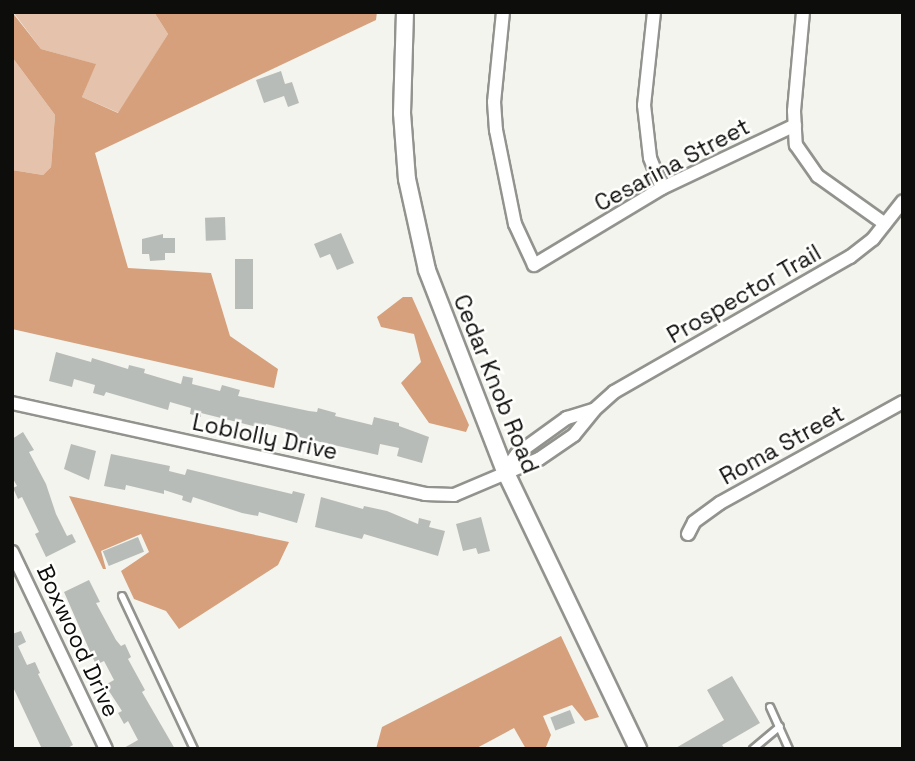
<!DOCTYPE html>
<style>
body{margin:0}
#map{position:relative;width:915px;height:761px;overflow:hidden;background:#f3f4ee;font-family:"Space Grotesk",sans-serif}
div>[style]{position:absolute}
[style*='--x']{left:calc(var(--x)*1px);top:calc(var(--y)*1px);width:calc(var(--w)*1px);rotate:calc(var(--a)*1deg)}
.green>*{inset:0;background:#e5c2ab}
.forest>*{inset:0;background:#d6a07c}
.building>*{inset:0;background:#b8bcb8;transform-origin:0 0}
.roads{filter:drop-shadow(2px 0 #92938e) drop-shadow(-2px 0 #92938e) drop-shadow(0 2px #92938e) drop-shadow(0 -2px #92938e)}
.service>*{height:6px;margin:-3px;padding:0 3px;transform-origin:3px;border-radius:3px;background:#fff}
.minor>*{height:12px;margin:-6px;padding:0 6px;transform-origin:6px;border-radius:6px;background:#fff}
.tertiary>*{height:16px;margin:-8px;padding:0 8px;transform-origin:8px;border-radius:8px;background:#fff}
span{translate:-50% -50%;white-space:nowrap;text-align:center;line-height:1.15;-webkit-text-stroke:5px #fffffe;paint-order:stroke}
.street-label{font-size:23px;color:#0d0d0b}
.frame{position:absolute;inset:0;border:14px solid #0d0d0b;pointer-events:none}
</style>
<div id="map">
<div class="green">
<div style="clip-path:polygon(13px 12px,154px 12px,168px 34px,119px 113px,82px 97px,95px 64px,41px 49px)"></div>
<div style="clip-path:polygon(12px 57px,55px 115px,51px 167px,43px 175px,12px 170px)"></div>
</div>
<div class="forest">
<div style="clip-path:polygon(12px 12px,41px 49px,96px 64px,82px 97px,118px 113px,168px 34px,154px 12px,377px 12px,376px 20px,95px 153px,128px 268px,211px 273px,230px 336px,278px 369px,274px 388px,12px 329px,12px 170px,43px 175px,51px 167px,55px 115px,12px 57px)"></div>
<div style="clip-path:polygon(403px 297px,412px 297px,469px 425px,466px 432px,429px 423px,401px 383px,421px 362px,414px 334px,381px 327px,377px 317px)"></div>
<div style="clip-path:polygon(69px 496px,289px 542px,278px 565px,179px 629px,166px 611px,134px 599px,121px 571px,149px 552px,141px 534px,101px 551px,106px 569px,103px 569px)"></div>
<div style="clip-path:polygon(561px 636px,599px 717px,585px 721px,572px 705px,543px 716px,551px 735px,546px 747px,540px 749px,526px 749px,514px 728px,475px 749px,376px 749px,382px 727px)"></div>
</div>
<div class="building">
<div style="clip-path:polygon(281px 71px,285px 84px,292px 82px,299px 103px,288px 107px,284px 96px,264px 103px,256px 80px)"></div>
<div style="left:225px;top:217px;width:23px;height:20px;rotate:88deg"></div>
<div style="clip-path:polygon(341px 233px,354px 263px,337px 270px,330px 254px,320px 258px,314px 244px)"></div>
<div style="clip-path:polygon(163px 234px,163px 238px,175px 238px,175px 253px,165px 253px,165px 260px,150px 261px,149px 254px,142px 254px,142px 239px)"></div>
<div style="left:235px;top:259px;width:18px;height:50px"></div>
<div style="clip-path:polygon(56px 352px,91px 362px,92px 358px,128px 369px,129px 365px,145px 369px,144px 373px,181px 384px,183px 376px,193px 378px,192px 384px,220px 391px,222px 385px,240px 390px,238px 396px,309px 411px,317px 412px,318px 408px,336px 413px,335px 416px,372px 425px,374px 417px,399px 423px,399px 426px,429px 437px,422px 463px,397px 456px,399px 448px,380px 444px,378px 455px,285px 434px,286px 429px,266px 424px,265px 429px,201px 413px,201px 417px,190px 414px,191px 408px,170px 402px,168px 410px,106px 392px,104px 396px,93px 393px,95px 385px,74px 379px,72px 387px,49px 381px)"></div>
<div style="clip-path:polygon(23px 432px,34px 450px,29px 452px,46px 484px,56px 514px,67px 536px,72px 534px,76px 542px,46px 557px,35px 534px,39px 532px,22px 497px,18px 499px,13px 488px,17px 486px,12px 477px,12px 439px)"></div>
<div style="clip-path:polygon(71px 444px,96px 451px,89px 480px,64px 469px)"></div>
<div style="clip-path:polygon(111px 454px,170px 466px,169px 471px,185px 475px,187px 469px,292px 494px,293px 491px,305px 494px,297px 523px,259px 512px,258px 516px,242px 513px,193px 497px,191px 503px,182px 500px,183px 496px,164px 490px,164px 494px,126px 485px,125px 490px,104px 486px)"></div>
<div style="clip-path:polygon(321px 497px,363px 509px,364px 506px,387px 511px,418px 524px,419px 518px,431px 521px,429px 527px,445px 531px,438px 556px,364px 534px,362px 539px,315px 527px)"></div>
<div style="clip-path:polygon(481px 517px,490px 551px,478px 554px,476px 548px,463px 551px,456px 524px)"></div>
<div style="left:138px;top:537px;width:16px;height:38px;rotate:68deg"></div>
<div style="clip-path:polygon(89px 580px,100px 602px,96px 603px,116px 640px,121px 646px,125px 644px,131px 657px,128px 659px,145px 690px,142px 692px,175px 749px,122px 749px,138px 740px,128px 721px,124px 724px,118px 713px,122px 711px,105px 685px,114px 680px,104px 661px,96px 665px,64px 592px)"></div>
<div style="clip-path:polygon(21px 631px,26px 642px,18px 646px,27px 665px,35px 662px,40px 673px,38px 674px,73px 745px,66px 749px,42px 749px,12px 685px,12px 634px)"></div>
<div style="clip-path:polygon(732px 676px,760px 723px,722px 745px,725px 749px,674px 749px,724px 720px,707px 690px)"></div>
<div style="left:570px;top:710px;width:14px;height:21px;rotate:69deg"></div>
</div>
<div class="roads">
<div class="service">
<div style="--x:122;--y:596;--w:169;--a:64.8"></div>
<div style="--x:770;--y:707;--w:46;--a:65.7"></div>
<div style="--x:753;--y:749;--w:35;--a:-40"></div>
</div>
<div class="minor">
<div style="--x:503;--y:12;--w:90;--a:95.7"></div>
<div style="--x:494;--y:102;--w:28;--a:86"></div>
<div style="--x:496;--y:130;--w:96;--a:78.6"></div>
<div style="--x:515;--y:224;--w:45;--a:65.1"></div>
<div style="--x:534;--y:265;--w:149;--a:-31"></div>
<div style="--x:662;--y:188;--w:147;--a:-25.3"></div>
<div style="--x:654;--y:12;--w:94;--a:96.1"></div>
<div style="--x:644;--y:105;--w:53;--a:83.5"></div>
<div style="--x:650;--y:158;--w:32;--a:68"></div>
<div style="--x:803;--y:12;--w:99;--a:95.2"></div>
<div style="--x:794;--y:111;--w:34;--a:87"></div>
<div style="--x:796;--y:145;--w:38;--a:55"></div>
<div style="--x:818;--y:176;--w:82;--a:35.6"></div>
<div style="--x:12;--y:403;--w:423;--a:12.4"></div>
<div style="--x:425;--y:494;--w:29;--a:2"></div>
<div style="--x:454;--y:495;--w:92;--a:-23"></div>
<div style="--x:539;--y:459;--w:42;--a:-34.4"></div>
<div style="--x:574;--y:435;--w:32;--a:-51"></div>
<div style="--x:594;--y:410;--w:27;--a:-42"></div>
<div style="--x:614;--y:392;--w:272;--a:-29.8"></div>
<div style="--x:850;--y:257;--w:29;--a:-38"></div>
<div style="--x:873;--y:239;--w:48;--a:-51.7"></div>
<div style="--x:505;--y:471;--w:21;--a:-55"></div>
<div style="--x:517;--y:454;--w:62;--a:-35.8"></div>
<div style="--x:567;--y:418;--w:28;--a:-17"></div>
<div style="--x:688;--y:534;--w:13;--a:-63"></div>
<div style="--x:694;--y:522;--w:32;--a:-36"></div>
<div style="--x:720;--y:503;--w:209;--a:-28.9"></div>
<div style="--x:12;--y:552;--w:218;--a:64.5"></div>
</div>
<div class="tertiary">
<div style="--x:405;--y:12;--w:101;--a:91.7"></div>
<div style="--x:402;--y:113;--w:66;--a:85.7"></div>
<div style="--x:407;--y:179;--w:93;--a:77.6"></div>
<div style="--x:427;--y:270;--w:216;--a:68.8"></div>
<div style="--x:505;--y:471;--w:308;--a:64.4"></div>
</div>
</div>
<div class="street-label">
<span style="left:672px;top:165px;rotate:-28deg">Cesarina Street</span>
<span style="left:744px;top:294px;rotate:-30deg">Prospector Trail</span>
<span style="left:496px;top:384px;rotate:68deg">Cedar Knob Road</span>
<span style="left:265px;top:437px;rotate:12deg">Loblolly Drive</span>
<span style="left:782px;top:445px;rotate:-29deg">Roma Street</span>
<span style="left:78px;top:641px;rotate:65deg">Boxwood Drive</span>
</div>
<div class="frame"></div>
</div>
